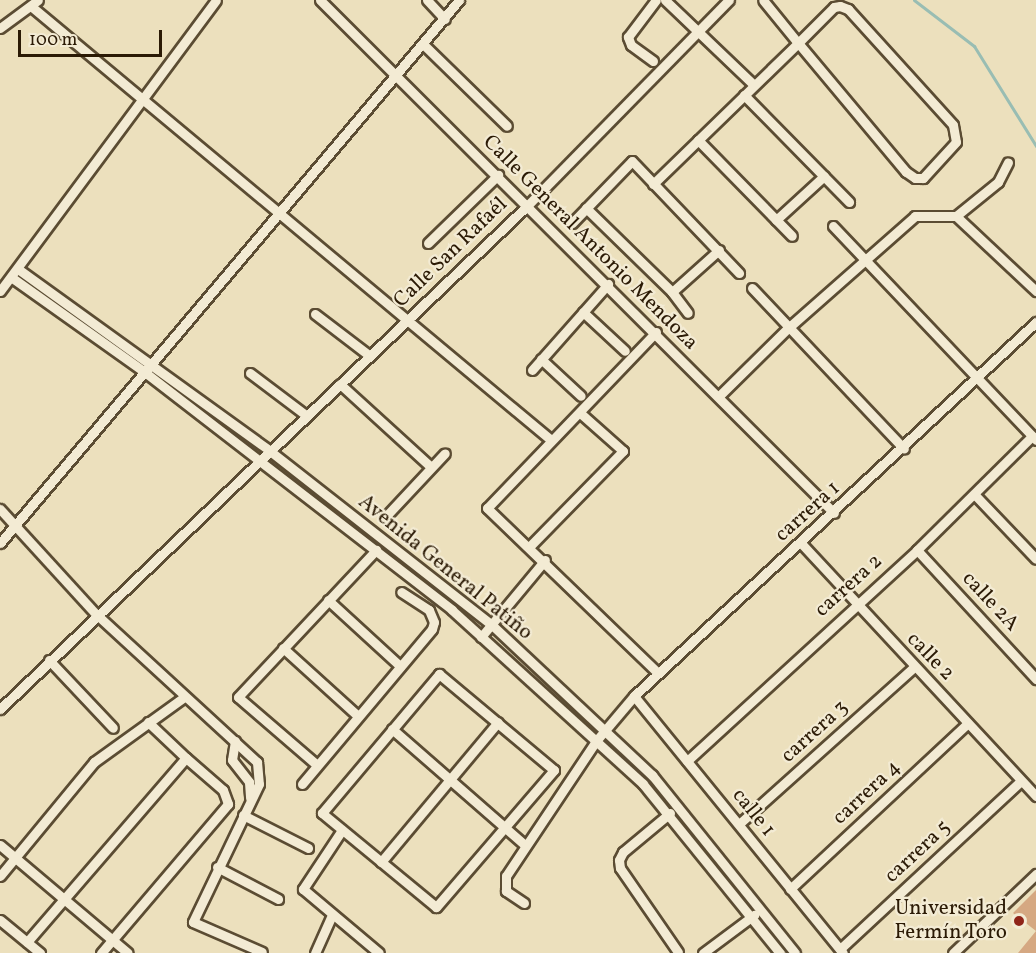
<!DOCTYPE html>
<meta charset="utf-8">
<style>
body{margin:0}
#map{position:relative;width:1036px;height:953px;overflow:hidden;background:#ece0bd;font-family:Vollkorn,serif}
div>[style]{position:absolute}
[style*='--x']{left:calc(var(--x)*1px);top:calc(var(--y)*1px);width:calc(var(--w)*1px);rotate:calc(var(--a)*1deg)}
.stream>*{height:3px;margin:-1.5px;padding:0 1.5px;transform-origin:1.5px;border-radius:1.5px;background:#99bdb3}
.building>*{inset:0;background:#d5a882}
.roads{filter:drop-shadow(2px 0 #5b4c33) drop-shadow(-2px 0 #5b4c33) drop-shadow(0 2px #5b4c33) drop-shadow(0 -2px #5b4c33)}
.street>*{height:9px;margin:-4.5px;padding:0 4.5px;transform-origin:4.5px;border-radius:4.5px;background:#f3ebd4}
.dots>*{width:16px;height:16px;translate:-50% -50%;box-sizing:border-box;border:3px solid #f3ebd4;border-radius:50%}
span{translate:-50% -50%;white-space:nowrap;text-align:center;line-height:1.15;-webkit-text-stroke:4.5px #f3ebd4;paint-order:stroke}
.street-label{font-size:21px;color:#2b1a05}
.poi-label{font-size:21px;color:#2b1a05}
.right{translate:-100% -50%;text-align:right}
.scale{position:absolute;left:18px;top:30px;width:144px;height:27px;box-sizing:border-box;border:3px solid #2b1a05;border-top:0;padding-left:8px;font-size:18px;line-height:21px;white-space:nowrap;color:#2b1a05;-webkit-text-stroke:4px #f3ebd4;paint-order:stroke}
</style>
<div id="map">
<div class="stream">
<div style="--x:914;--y:0;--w:76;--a:37.5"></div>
<div style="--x:974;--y:46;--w:118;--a:58.2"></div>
</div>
<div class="building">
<div style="clip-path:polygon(1036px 890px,1036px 953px,1018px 953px,1036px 931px,1013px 913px)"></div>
</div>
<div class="roads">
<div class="street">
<div style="--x:320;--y:0;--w:726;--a:44.94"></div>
<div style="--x:427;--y:0;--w:26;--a:47"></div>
<div style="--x:665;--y:0;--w:123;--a:43.7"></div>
<div style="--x:32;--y:7;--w:676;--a:39.84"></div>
<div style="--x:0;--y:28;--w:47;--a:-36.4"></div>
<div style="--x:423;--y:44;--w:117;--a:44.3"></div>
<div style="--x:653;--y:61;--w:27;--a:-144"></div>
<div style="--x:631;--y:45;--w:9;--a:-111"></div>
<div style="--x:628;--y:37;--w:46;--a:-52.9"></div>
<div style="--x:744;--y:95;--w:150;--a:45.5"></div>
<div style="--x:698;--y:140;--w:134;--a:45.6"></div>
<div style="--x:653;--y:184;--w:202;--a:-44.2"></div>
<div style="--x:798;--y:43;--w:51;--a:-45"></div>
<div style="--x:834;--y:7;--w:6;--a:-9"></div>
<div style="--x:840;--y:6;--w:9;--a:21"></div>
<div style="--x:848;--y:9;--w:156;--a:47.8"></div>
<div style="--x:953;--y:125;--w:17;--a:80"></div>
<div style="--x:956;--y:142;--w:49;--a:132.5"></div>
<div style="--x:923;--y:178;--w:8;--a:180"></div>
<div style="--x:915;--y:178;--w:11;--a:-146"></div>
<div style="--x:906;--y:172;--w:168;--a:-129.9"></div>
<div style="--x:798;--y:43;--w:55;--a:-129.1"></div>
<div style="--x:586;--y:208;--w:120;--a:44.3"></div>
<div style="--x:672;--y:292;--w:63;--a:-41.8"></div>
<div style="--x:956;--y:216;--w:54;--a:-39"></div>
<div style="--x:998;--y:182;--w:22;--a:-63"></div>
<div style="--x:776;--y:220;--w:65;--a:-42.5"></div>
<div style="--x:572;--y:223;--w:86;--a:-45.9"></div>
<div style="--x:632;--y:161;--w:155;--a:46.3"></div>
<div style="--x:833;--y:226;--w:295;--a:46.5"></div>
<div style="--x:428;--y:243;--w:98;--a:-44.2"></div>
<div style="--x:18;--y:269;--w:311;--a:35.8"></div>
<div style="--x:270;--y:451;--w:281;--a:38.1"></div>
<div style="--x:491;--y:624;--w:221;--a:43.2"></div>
<div style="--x:652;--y:775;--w:228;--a:51.2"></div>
<div style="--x:11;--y:277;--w:161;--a:35.4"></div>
<div style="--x:142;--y:370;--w:392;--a:37.7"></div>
<div style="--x:452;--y:610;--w:258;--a:42.3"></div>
<div style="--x:643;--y:784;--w:218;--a:51"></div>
<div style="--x:752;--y:288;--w:221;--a:46.6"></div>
<div style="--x:0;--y:291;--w:362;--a:-53.4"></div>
<div style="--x:672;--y:292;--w:26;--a:53"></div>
<div style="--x:583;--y:312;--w:57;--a:42.9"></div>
<div style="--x:315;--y:314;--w:69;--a:37.4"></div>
<div style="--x:656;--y:332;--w:244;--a:133.8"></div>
<div style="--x:487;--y:508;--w:238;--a:44"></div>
<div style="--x:541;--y:359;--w:54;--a:42.8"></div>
<div style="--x:532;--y:370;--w:115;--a:-48.5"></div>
<div style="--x:250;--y:373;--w:71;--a:37"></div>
<div style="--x:340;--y:384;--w:123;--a:42.4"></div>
<div style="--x:719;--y:396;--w:95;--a:-44.6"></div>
<div style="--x:787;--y:329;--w:171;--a:-41.4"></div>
<div style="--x:915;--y:216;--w:41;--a:0"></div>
<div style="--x:956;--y:216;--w:110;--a:43.2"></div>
<div style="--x:975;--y:495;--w:88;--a:46.4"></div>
<div style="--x:0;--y:509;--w:142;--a:47.6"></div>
<div style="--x:96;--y:614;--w:219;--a:42.6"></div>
<div style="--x:257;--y:762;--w:22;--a:85"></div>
<div style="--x:259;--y:784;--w:153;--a:115.6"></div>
<div style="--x:193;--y:922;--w:75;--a:23.5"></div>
<div style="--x:388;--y:514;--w:83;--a:-46.9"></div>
<div style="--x:800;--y:542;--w:347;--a:47.1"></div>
<div style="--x:0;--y:543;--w:711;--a:-49.79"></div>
<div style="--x:530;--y:546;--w:133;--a:-45.6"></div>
<div style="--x:623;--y:451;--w:57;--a:-138.5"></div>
<div style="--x:917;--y:550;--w:176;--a:47.3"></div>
<div style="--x:328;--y:600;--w:98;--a:42.5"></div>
<div style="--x:481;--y:637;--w:100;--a:-50.3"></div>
<div style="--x:283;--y:648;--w:101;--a:42.2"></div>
<div style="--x:49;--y:660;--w:93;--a:46.7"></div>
<div style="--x:439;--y:674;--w:150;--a:39.9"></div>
<div style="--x:554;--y:770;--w:181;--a:130.7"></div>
<div style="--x:436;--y:907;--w:148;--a:-140.5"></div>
<div style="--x:322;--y:813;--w:182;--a:-49.9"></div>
<div style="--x:634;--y:696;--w:331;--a:50.9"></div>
<div style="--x:0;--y:709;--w:730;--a:-43.67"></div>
<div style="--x:528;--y:205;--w:287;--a:-45.6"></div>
<div style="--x:148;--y:722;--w:52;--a:43.5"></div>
<div style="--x:392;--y:729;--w:175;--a:41.1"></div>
<div style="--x:235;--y:741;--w:19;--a:99"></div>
<div style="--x:232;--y:760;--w:28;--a:52"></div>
<div style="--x:249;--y:782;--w:16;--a:86"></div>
<div style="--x:687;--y:761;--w:312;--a:-42.5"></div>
<div style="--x:917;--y:550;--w:162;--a:-44.7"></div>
<div style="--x:317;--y:765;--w:104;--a:-139.3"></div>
<div style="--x:238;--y:697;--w:202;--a:-46.8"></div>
<div style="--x:302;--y:784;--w:202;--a:-50"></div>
<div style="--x:432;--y:629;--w:7;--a:-74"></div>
<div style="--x:434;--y:622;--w:13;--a:-113"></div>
<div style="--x:429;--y:610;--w:33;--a:-147"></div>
<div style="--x:670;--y:813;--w:61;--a:140.3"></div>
<div style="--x:623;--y:852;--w:9;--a:117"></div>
<div style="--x:619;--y:860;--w:8;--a:83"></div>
<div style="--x:620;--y:868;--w:102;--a:55.4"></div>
<div style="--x:243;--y:815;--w:73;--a:26.9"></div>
<div style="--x:739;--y:824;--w:235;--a:-41.9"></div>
<div style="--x:342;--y:830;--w:71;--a:123.5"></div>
<div style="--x:303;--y:889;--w:99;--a:40.1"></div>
<div style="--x:0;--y:845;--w:167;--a:40.2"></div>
<div style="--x:381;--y:862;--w:182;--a:-50.1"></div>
<div style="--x:217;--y:867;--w:69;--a:27.7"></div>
<div style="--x:0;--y:876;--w:148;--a:-50.5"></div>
<div style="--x:94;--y:762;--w:111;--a:-35.8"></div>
<div style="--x:790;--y:889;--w:243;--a:-43"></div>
<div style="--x:524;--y:903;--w:22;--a:-146"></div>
<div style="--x:506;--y:891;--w:15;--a:-90"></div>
<div style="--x:506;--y:876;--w:162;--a:-56.3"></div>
<div style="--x:596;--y:741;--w:59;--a:-49.8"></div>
<div style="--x:634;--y:696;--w:549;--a:-42.93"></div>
<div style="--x:0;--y:920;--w:52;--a:39.5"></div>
<div style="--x:27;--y:942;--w:243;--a:-49.2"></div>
<div style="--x:186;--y:758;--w:49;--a:40.9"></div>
<div style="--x:223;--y:790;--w:15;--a:70"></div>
<div style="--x:228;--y:804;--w:196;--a:130.4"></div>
<div style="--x:840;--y:949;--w:247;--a:-42.9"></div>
<div style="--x:315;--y:953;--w:42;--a:-65.9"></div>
<div style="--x:703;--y:953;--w:64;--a:-36.7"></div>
<div style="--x:953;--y:953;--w:115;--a:-43.6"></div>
</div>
</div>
<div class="dots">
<div style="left:1019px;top:921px;background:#8f2418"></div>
</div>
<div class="street-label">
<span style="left:590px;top:243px;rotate:45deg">Calle General Antonio Mendoza</span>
<span style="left:451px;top:253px;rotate:-44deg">Calle San Rafaél</span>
<span style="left:808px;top:512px;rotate:-42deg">carrera 1</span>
<span style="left:445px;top:568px;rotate:39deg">Avenida General Patiño</span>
<span style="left:849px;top:586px;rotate:-42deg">carrera 2</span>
<span style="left:990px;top:602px;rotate:47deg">calle 2A</span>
<span style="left:930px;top:657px;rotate:46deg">calle 2</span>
<span style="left:815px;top:732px;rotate:-42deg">carrera 3</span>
<span style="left:867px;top:793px;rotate:-43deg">carrera 4</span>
<span style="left:753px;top:813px;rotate:51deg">calle 1</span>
<span style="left:918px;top:852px;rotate:-43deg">carrera 5</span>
</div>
<div class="poi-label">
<span class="right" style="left:1007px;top:921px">Universidad<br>Fermín Toro</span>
</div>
<div class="scale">100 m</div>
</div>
